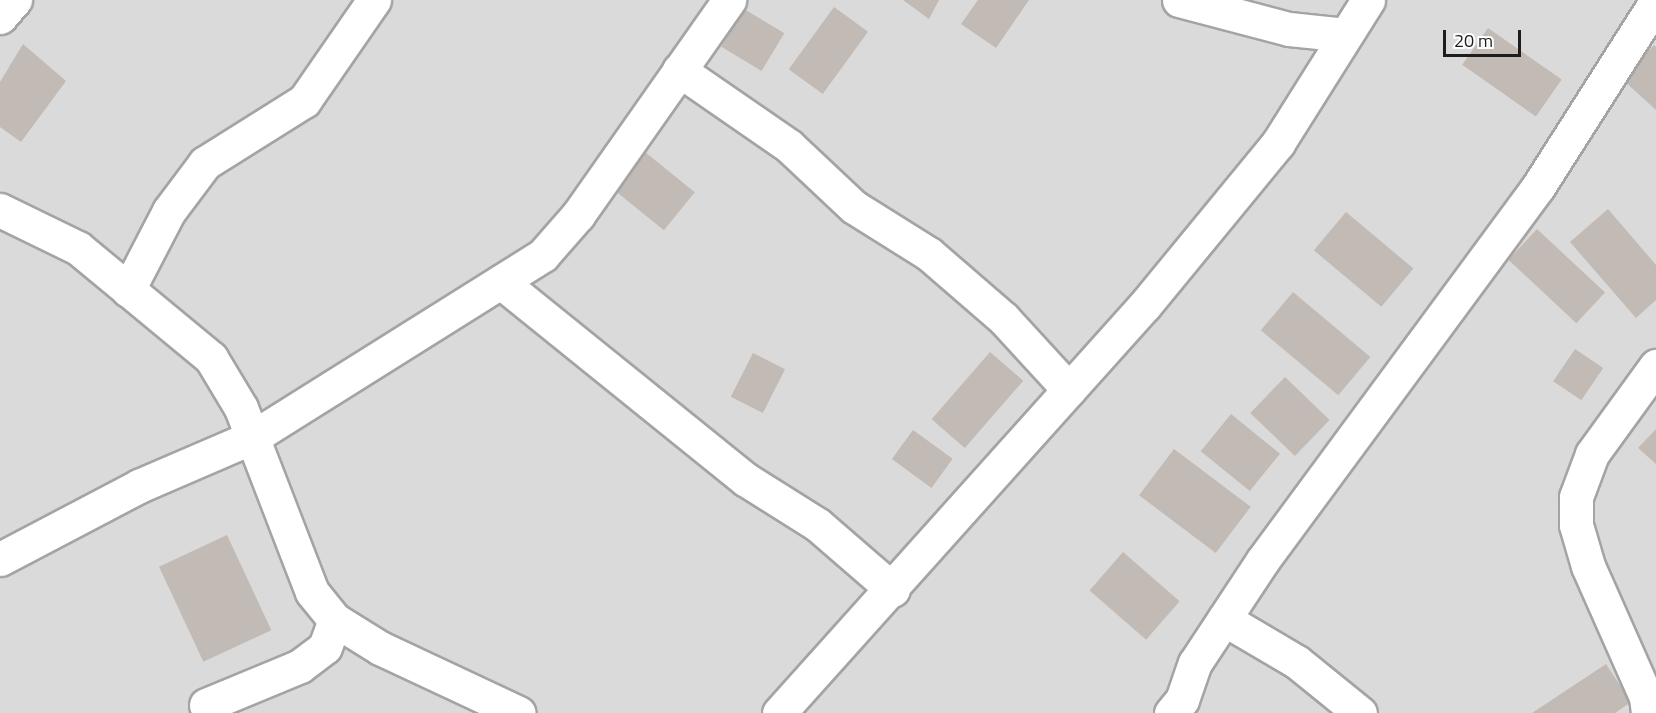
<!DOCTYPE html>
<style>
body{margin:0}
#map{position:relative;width:1656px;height:713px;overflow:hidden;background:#eeebe4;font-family:"Titillium Web",sans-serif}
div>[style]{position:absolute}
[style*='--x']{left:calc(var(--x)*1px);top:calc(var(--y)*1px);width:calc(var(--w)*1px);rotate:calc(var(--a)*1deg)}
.residential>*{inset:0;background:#dbdada;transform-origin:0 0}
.building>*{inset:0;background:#c2bab4;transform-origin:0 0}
.roads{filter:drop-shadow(2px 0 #a4a4a4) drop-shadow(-2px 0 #a4a4a4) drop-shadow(0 2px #a4a4a4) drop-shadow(0 -2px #a4a4a4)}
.minor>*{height:33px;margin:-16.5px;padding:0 16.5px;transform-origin:16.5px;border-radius:16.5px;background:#fff}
span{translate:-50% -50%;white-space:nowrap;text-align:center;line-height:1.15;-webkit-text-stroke:6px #fff;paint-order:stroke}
.scale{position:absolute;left:1443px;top:30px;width:78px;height:27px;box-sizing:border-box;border:3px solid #1d1d1d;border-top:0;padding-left:8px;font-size:18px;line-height:21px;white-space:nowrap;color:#1d1d1d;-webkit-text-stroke:4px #fff;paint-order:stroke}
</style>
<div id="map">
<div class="residential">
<div style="left:0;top:0;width:1656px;height:713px"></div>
</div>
<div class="building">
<div style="clip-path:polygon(903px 0,939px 0,929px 19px)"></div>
<div style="clip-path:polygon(978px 0,1029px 0,996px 48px,961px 24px)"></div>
<div style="left:834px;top:7px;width:42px;height:77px;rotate:36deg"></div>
<div style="left:744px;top:9px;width:47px;height:44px;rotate:31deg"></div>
<div style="left:1488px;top:28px;width:90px;height:45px;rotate:35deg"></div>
<div style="clip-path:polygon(23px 44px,66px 81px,21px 142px,0 127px,0 82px)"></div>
<div style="clip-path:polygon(1654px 45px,1656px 47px,1656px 110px,1622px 79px)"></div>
<div style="left:645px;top:152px;width:64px;height:49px;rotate:39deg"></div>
<div style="clip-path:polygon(1608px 209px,1656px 265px,1656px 300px,1636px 318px,1570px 242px)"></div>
<div style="left:1346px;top:212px;width:88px;height:50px;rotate:40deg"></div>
<div style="left:1537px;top:229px;width:93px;height:42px;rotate:43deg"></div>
<div style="left:1293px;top:292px;width:101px;height:50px;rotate:40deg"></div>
<div style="left:1575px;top:349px;width:34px;height:39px;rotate:34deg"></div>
<div style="left:990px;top:352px;width:44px;height:89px;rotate:41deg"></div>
<div style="left:753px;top:353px;width:36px;height:49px;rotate:27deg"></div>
<div style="left:1285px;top:377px;width:62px;height:50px;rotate:44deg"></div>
<div style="left:1231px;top:414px;width:63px;height:48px;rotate:39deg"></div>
<div style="clip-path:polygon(1656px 429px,1656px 464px,1638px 448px)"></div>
<div style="left:913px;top:430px;width:49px;height:36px;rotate:36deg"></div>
<div style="left:1174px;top:449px;width:96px;height:58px;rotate:37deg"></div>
<div style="left:227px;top:535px;width:105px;height:75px;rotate:65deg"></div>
<div style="left:1123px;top:552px;width:75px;height:51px;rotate:41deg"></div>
<div style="clip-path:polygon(1606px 664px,1631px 702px,1615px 713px,1532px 713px)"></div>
</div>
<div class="roads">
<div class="minor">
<div style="--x:1179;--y:0;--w:114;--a:14.8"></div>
<div style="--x:1289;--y:29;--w:57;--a:6"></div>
<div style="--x:0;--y:17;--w:23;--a:-49"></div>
<div style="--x:679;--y:70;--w:134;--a:34.6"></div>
<div style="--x:789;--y:146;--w:89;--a:43.2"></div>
<div style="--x:854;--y:207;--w:89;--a:32.1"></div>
<div style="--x:929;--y:254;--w:99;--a:40.9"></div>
<div style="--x:1004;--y:319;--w:96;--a:47.5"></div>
<div style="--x:0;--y:210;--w:87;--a:26"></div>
<div style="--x:78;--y:248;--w:173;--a:39.6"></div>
<div style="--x:211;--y:358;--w:58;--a:59"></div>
<div style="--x:241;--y:408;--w:197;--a:68.9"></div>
<div style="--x:312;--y:592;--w:36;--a:51"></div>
<div style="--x:335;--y:620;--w:53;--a:31.9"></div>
<div style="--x:380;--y:648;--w:153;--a:25.1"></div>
<div style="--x:501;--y:282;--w:314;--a:38.9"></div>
<div style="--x:745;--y:479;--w:86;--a:32.2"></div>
<div style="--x:818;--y:525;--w:99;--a:40.9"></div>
<div style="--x:128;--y:290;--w:89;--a:-62.6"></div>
<div style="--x:169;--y:211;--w:60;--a:-53.1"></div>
<div style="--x:205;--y:163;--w:117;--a:-32.1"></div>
<div style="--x:304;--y:101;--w:123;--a:-55.3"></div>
<div style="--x:0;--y:559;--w:157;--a:-27.7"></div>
<div style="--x:139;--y:486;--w:124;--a:-23.3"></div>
<div style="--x:253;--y:437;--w:342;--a:-32.1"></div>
<div style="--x:543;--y:255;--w:53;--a:-48.8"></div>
<div style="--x:578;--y:215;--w:263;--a:-54.9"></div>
<div style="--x:1224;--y:619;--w:85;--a:30.5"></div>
<div style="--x:1297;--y:662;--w:81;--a:39"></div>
<div style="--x:206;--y:705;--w:102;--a:-22.5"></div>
<div style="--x:300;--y:666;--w:31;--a:-37"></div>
<div style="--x:325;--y:647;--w:29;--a:-70"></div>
<div style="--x:779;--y:713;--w:548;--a:-48.11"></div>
<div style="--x:1145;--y:305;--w:210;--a:-50.6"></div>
<div style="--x:1278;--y:143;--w:169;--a:-57.8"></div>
<div style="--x:1171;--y:713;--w:17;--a:-50"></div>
<div style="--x:1182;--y:700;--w:39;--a:-71"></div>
<div style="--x:1195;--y:663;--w:123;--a:-56.6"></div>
<div style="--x:1263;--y:560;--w:463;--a:-53.6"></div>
<div style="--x:1538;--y:187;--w:219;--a:-57.5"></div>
<div style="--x:1648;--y:713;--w:16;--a:-97"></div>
<div style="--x:1646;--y:697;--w:143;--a:-113.9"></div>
<div style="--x:1588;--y:566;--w:43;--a:-106.3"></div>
<div style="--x:1576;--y:525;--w:28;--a:-90"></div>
<div style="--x:1576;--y:497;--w:46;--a:-69.6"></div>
<div style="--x:1592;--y:454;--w:109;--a:-54"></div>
</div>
</div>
<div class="scale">20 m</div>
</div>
